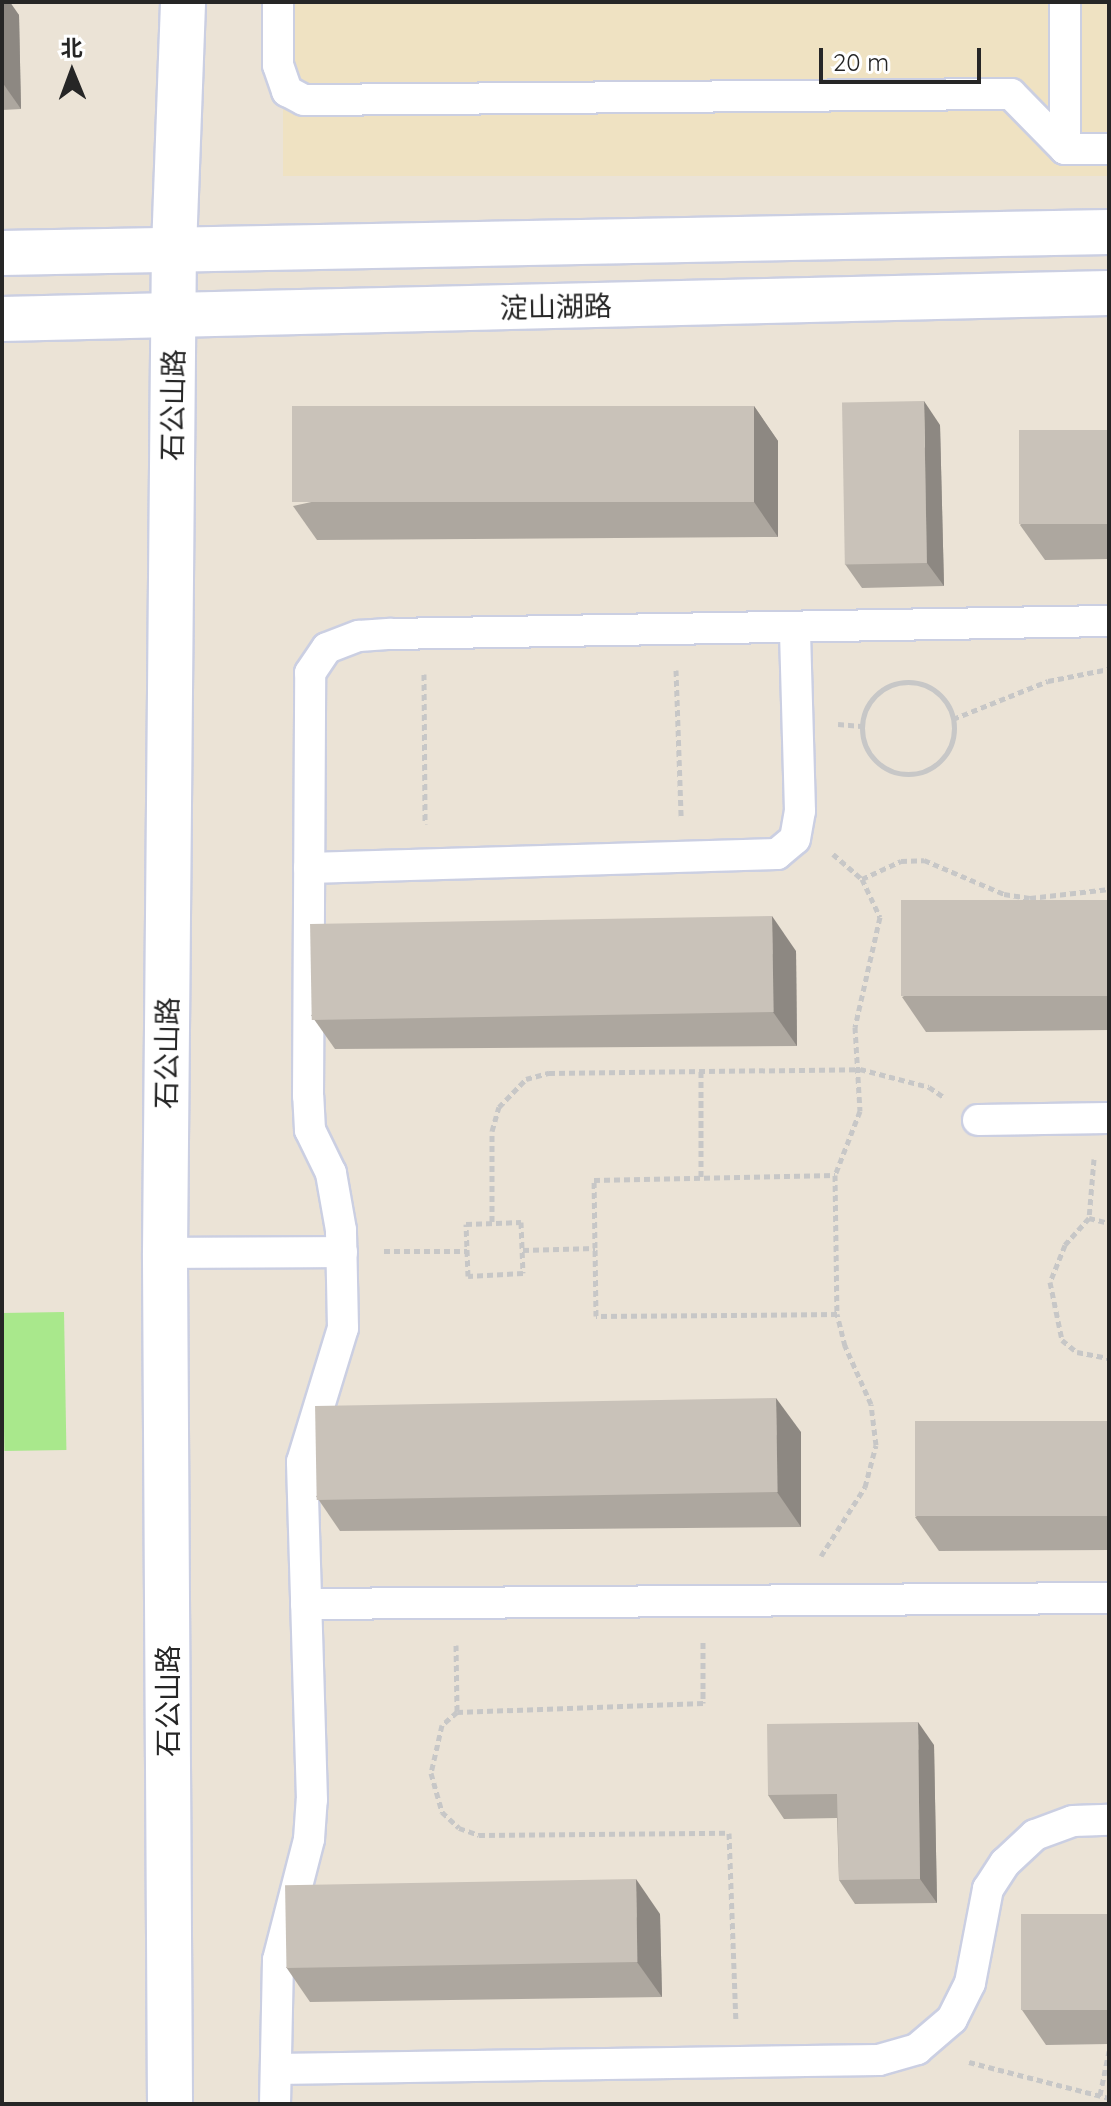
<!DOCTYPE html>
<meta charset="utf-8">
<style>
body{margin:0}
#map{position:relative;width:1111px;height:2106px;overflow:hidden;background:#ebe3d6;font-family:Quicksand,"Noto Sans SC",sans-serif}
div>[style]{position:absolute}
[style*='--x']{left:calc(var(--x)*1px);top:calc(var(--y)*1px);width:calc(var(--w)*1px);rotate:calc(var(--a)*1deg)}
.education>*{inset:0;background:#efe2c2;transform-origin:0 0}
.green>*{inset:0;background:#a9e88c;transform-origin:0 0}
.path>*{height:5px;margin-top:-2.5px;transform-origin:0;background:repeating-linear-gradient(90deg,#c7c7c7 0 6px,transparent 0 10px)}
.path>.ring{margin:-2.5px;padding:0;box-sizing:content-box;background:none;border:5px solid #c7c7c7;border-radius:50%}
.roads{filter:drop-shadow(2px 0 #cbcfe2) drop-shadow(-2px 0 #cbcfe2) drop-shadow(0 2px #cbcfe2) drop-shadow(0 -2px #cbcfe2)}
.lane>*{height:30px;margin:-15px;padding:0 15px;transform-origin:15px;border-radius:15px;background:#fff}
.street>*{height:44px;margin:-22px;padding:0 22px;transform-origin:22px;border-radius:22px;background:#fff}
.secondary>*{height:44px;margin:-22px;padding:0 22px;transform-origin:22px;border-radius:22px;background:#fff}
.wall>*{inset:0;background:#ada79f}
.shaded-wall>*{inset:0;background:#8d8882}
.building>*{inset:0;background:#c9c2b9;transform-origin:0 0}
span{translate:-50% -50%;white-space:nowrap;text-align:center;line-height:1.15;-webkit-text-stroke:6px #fff;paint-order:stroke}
.street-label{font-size:28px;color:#262626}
.frame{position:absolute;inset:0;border:4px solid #262626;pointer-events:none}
.north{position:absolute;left:32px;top:32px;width:80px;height:80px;-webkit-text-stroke:6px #fff;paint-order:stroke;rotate:359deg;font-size:22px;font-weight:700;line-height:32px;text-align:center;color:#262626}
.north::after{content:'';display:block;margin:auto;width:28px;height:36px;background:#262626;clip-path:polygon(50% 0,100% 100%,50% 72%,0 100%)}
.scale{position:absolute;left:819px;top:48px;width:162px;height:36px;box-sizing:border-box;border:4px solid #262626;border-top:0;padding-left:10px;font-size:24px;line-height:28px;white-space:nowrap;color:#262626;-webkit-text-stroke:6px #fff;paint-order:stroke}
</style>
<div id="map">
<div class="education">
<div style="left:283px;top:2px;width:826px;height:174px"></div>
</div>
<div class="green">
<div style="left:64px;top:1312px;width:138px;height:62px;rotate:89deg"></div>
</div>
<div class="path">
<div style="--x:676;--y:670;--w:146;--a:88"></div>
<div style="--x:424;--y:674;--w:150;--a:89.6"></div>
<div class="ring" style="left:862px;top:682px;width:87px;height:87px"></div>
<div style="--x:953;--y:719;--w:102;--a:-21.8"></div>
<div style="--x:1048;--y:681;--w:62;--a:-11.1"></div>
<div style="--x:838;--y:724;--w:23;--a:5"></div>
<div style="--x:833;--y:854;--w:38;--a:41"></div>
<div style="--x:862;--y:879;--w:42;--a:64.7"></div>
<div style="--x:880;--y:917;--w:113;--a:102.8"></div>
<div style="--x:855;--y:1027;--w:84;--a:86.6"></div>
<div style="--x:860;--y:1111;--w:69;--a:111.3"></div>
<div style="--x:862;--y:879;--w:43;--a:-24.8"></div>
<div style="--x:901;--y:861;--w:23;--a:-2"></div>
<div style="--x:924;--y:860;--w:87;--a:23"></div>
<div style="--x:1004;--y:894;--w:26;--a:9"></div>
<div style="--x:1030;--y:898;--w:80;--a:-6.5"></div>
<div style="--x:701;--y:1071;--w:107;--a:90"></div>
<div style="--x:1094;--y:1159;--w:59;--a:94.8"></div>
<div style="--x:1089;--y:1218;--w:36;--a:132"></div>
<div style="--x:1065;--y:1245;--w:40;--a:112"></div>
<div style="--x:1050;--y:1282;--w:59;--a:78.3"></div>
<div style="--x:1062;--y:1340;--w:19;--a:39"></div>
<div style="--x:1077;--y:1352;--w:33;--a:11"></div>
<div style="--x:1089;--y:1218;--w:21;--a:14"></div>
<div style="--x:492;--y:1222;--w:91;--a:-90"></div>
<div style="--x:492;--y:1131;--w:25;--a:-74"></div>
<div style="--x:499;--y:1107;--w:39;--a:-46"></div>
<div style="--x:526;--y:1079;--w:24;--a:-15"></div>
<div style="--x:549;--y:1073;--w:311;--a:-0.7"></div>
<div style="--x:860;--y:1069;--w:71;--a:14.6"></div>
<div style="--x:929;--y:1087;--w:18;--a:34"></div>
<div style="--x:521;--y:1222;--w:51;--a:87.8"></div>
<div style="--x:523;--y:1273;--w:55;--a:176.9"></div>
<div style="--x:468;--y:1276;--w:52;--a:-92.2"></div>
<div style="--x:466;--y:1224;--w:55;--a:-2.1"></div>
<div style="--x:523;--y:1250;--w:72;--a:-1.6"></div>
<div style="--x:595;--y:1248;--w:68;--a:-90.8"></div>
<div style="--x:594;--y:1180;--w:241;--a:-1.2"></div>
<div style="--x:835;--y:1175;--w:139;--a:89.2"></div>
<div style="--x:837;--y:1314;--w:241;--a:179.5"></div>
<div style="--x:596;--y:1316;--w:68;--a:-90.8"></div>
<div style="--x:384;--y:1251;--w:83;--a:0"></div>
<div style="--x:821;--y:1556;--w:82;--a:-57.5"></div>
<div style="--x:865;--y:1487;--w:43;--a:-75.3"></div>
<div style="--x:876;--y:1445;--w:41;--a:-97"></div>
<div style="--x:871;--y:1404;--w:64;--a:-114.1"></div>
<div style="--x:845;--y:1346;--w:33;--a:-104"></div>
<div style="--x:703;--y:1642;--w:61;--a:90"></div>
<div style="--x:703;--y:1703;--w:246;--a:177.9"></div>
<div style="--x:457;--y:1712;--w:20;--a:139"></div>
<div style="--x:442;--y:1725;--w:49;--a:102.9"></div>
<div style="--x:431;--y:1773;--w:41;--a:74.2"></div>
<div style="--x:442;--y:1812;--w:23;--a:43"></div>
<div style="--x:459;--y:1828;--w:21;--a:19"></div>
<div style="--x:479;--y:1835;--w:250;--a:-0.5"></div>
<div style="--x:729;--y:1833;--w:187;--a:87.9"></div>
<div style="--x:456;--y:1645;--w:67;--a:89.1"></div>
<div style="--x:969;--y:2062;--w:145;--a:14.4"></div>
<div style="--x:1100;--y:2095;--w:45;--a:-78.4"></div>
</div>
<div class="roads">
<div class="lane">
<div style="--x:278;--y:2;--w:63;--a:90"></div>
<div style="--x:278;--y:65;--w:28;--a:71"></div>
<div style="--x:287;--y:91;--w:19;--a:28"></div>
<div style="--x:304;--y:100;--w:707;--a:-0.49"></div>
<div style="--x:1011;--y:94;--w:77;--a:45.5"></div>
<div style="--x:1065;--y:149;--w:44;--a:0"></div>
<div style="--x:1065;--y:2;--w:147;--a:90"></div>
<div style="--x:309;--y:868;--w:468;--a:-1.7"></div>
<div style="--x:777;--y:854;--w:23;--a:-40"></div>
<div style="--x:795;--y:839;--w:28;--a:-80"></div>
<div style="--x:800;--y:811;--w:184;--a:-91.6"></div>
<div style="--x:978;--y:1120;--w:131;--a:-0.9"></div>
<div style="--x:165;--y:1253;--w:177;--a:-0.3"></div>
<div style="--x:306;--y:1604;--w:803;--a:-0.43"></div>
<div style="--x:276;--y:2069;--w:603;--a:-0.86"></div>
<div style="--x:879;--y:2060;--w:40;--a:-16"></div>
<div style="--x:917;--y:2049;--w:46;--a:-40.6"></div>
<div style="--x:952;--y:2019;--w:40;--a:-63.4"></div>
<div style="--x:970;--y:1983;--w:96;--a:-79.2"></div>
<div style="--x:988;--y:1889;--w:31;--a:-57"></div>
<div style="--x:1005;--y:1863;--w:41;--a:-43"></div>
<div style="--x:1035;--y:1835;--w:40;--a:-20.2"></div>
<div style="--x:1073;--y:1821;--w:36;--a:-2"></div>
<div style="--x:275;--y:2104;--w:144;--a:-88.8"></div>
<div style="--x:278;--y:1960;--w:125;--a:-75.6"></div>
<div style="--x:309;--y:1839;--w:39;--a:-86"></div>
<div style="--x:312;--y:1800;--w:338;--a:-91.7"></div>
<div style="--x:302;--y:1462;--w:140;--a:-73"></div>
<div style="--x:343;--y:1328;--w:98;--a:-91.2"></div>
<div style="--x:341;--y:1230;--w:58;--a:-100"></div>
<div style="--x:331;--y:1173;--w:48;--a:-116"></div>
<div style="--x:310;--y:1130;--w:34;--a:-93"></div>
<div style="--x:308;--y:1096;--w:423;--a:-89.7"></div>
<div style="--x:310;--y:673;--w:30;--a:-56"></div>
<div style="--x:327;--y:648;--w:34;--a:-21"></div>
<div style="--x:359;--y:636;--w:32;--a:-4"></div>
<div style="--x:391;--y:634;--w:718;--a:-1.04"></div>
</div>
<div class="street">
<div style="--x:2;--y:253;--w:1107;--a:-1.09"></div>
<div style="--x:2;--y:319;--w:1107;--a:-1.35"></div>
</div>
<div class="secondary">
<div style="--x:170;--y:2104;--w:851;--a:-90.34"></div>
<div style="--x:165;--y:1253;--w:1004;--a:-89.49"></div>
<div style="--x:174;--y:249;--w:247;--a:-87.9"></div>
</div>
</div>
<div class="wall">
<div style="clip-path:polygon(2px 2px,19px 15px,21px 109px,2px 110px)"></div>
<div style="clip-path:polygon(754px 406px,778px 441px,778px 537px,317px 540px,293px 506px)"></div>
<div style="clip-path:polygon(940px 425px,944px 586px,862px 588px,845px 564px)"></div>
<div style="clip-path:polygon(1109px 430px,1109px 559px,1045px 560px,1020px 525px)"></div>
<div style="clip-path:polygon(1109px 900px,1109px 1030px,926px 1032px,902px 997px)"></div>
<div style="clip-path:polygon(796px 951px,797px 1046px,335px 1049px,311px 1015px)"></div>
<div style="clip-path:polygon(1109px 1421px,1109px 1550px,939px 1551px,915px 1517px)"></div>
<div style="clip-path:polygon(801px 1432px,801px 1527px,340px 1531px,316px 1496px)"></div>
<div style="clip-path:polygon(934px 1745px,937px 1903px,855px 1904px,839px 1880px,837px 1818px,784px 1819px,768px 1795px)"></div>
<div style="clip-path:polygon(660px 1914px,662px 1997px,310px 2002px,286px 1967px)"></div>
<div style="clip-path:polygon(1109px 1914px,1109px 2044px,1046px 2045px,1022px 2010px)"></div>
</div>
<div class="shaded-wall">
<div style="clip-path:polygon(2px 2px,10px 2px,19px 15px,21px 109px,2px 82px)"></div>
<div style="clip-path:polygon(924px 401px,940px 425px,944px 586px,927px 563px)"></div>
<div style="clip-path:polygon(754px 406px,778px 441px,778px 537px,754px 502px)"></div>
<div style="clip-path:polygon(772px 916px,796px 951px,797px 1046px,773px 1012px)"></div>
<div style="clip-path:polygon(776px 1398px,801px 1432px,801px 1527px,777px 1492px)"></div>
<div style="clip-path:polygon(918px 1722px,934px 1745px,937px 1903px,920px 1879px)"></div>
<div style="clip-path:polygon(636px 1879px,660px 1914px,662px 1997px,637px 1962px)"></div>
</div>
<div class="building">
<div style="left:924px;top:401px;width:162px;height:82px;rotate:89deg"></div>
<div style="left:754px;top:406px;width:96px;height:462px;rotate:90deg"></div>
<div style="left:1109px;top:430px;width:94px;height:90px;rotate:90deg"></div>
<div style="left:1109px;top:900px;width:96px;height:208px;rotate:90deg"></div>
<div style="left:772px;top:916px;width:96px;height:462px;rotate:89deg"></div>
<div style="left:776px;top:1398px;width:94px;height:461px;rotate:89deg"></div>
<div style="left:1109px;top:1421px;width:95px;height:194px;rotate:90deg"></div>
<div style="clip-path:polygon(918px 1722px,920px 1879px,839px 1880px,837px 1794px,768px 1795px,767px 1724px)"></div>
<div style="left:636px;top:1879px;width:83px;height:351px;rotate:89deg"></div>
<div style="left:1021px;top:1914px;width:88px;height:96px"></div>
</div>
<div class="street-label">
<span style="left:556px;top:307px;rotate:-1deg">淀山湖路</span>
<span style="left:173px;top:405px;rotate:-89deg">石公山路</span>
<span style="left:167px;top:1053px;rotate:-89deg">石公山路</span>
<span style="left:168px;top:1701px;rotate:-90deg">石公山路</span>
</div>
<div class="frame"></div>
<div class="north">北</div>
<div class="scale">20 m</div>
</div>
